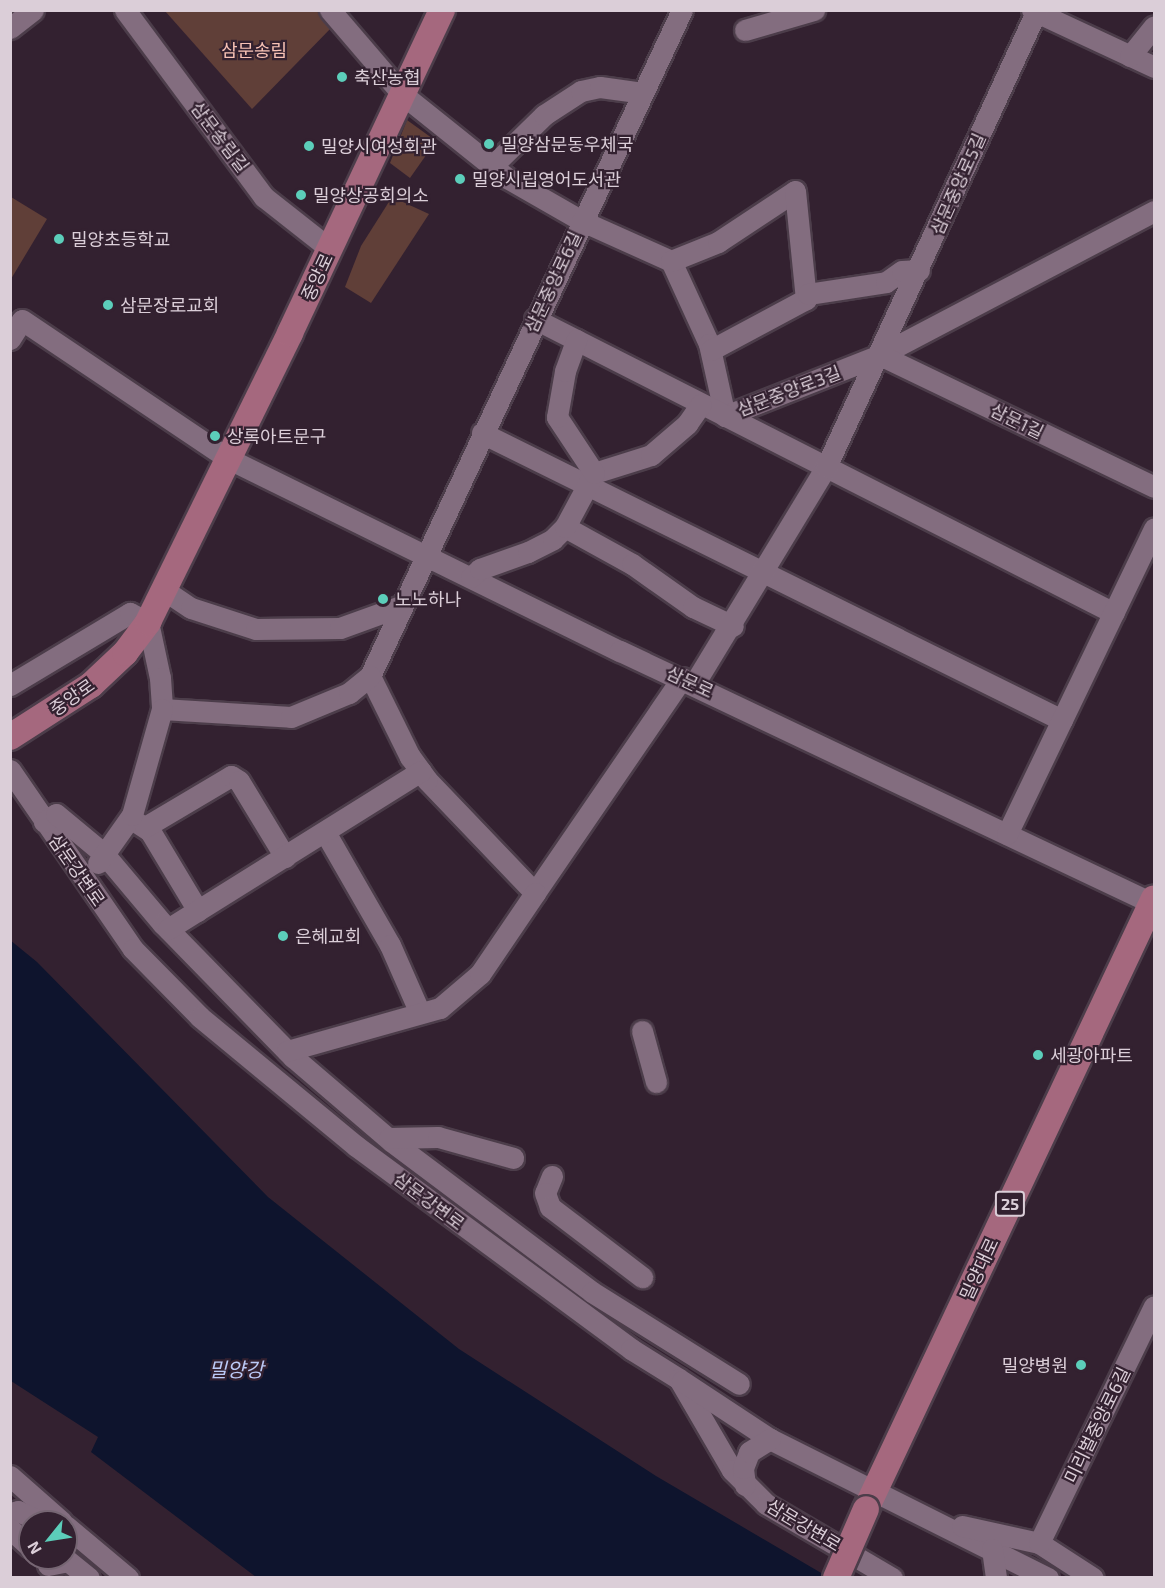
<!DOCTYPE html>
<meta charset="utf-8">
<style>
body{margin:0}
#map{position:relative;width:1165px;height:1588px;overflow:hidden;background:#332130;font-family:"Exo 2","Noto Sans KR",sans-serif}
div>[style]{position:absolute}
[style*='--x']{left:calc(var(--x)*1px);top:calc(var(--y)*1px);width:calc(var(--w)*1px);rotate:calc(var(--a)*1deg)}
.green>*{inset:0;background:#603f38}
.water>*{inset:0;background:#0e142d}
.roads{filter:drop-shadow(2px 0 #4c3d4a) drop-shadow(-2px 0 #4c3d4a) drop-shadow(0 2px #4c3d4a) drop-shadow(0 -2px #4c3d4a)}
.minor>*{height:21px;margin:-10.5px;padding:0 10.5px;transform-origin:10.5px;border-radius:10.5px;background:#836d7f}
.major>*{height:26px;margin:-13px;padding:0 13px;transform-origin:13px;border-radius:13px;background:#a5687e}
.bridges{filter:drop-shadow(2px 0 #4c3d4a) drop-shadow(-2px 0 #4c3d4a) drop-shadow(0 2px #4c3d4a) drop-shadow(0 -2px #4c3d4a)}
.major-bridge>*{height:26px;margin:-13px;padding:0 13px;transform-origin:13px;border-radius:13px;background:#a5687e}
.dots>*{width:16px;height:16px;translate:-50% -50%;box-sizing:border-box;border:3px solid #332130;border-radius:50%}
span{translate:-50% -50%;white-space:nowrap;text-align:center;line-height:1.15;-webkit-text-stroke:4.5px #332130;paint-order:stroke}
.shield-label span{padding:2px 4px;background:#332130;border:2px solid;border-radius:4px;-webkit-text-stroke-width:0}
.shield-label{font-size:16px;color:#dbced8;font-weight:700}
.park-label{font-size:18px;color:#f8c2b5}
.poi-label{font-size:18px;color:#dbced8}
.left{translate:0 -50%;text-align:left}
.right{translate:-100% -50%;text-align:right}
.street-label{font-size:18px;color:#dbced8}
.water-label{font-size:20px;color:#bccaf7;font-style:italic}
.frame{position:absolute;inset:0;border:12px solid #dbced8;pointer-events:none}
.north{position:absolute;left:18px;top:1510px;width:60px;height:60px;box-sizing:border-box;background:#332130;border:2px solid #766673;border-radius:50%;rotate:240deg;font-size:16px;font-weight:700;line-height:24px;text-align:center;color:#dbced8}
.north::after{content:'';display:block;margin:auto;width:21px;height:27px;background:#5cceba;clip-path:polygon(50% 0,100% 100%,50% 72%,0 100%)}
</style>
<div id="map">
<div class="green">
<div style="clip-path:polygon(165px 11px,320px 11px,333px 26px,252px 109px)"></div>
<div style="clip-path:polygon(407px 120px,436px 141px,410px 178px,390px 163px)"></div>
<div style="clip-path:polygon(11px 197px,47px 219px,11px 279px)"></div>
<div style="clip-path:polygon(392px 197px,429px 214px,371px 303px,345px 287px,361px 246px)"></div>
</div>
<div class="water">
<div style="clip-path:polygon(10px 940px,37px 962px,268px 1197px,459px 1349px,656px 1476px,828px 1577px,256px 1577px,91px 1452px,98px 1437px,11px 1381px)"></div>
</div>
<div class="roads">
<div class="minor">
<div style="--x:125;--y:10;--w:233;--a:53.4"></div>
<div style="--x:264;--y:197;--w:84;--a:38.2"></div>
<div style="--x:330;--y:10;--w:111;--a:49.4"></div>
<div style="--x:402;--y:94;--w:134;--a:38.7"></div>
<div style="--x:507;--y:178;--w:86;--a:29.8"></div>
<div style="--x:582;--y:221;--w:98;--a:24.2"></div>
<div style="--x:671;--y:261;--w:91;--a:65.4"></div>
<div style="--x:709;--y:344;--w:74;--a:77.5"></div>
<div style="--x:725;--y:416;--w:167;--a:-21.5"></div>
<div style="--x:880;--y:355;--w:310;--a:-27.7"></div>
<div style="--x:1032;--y:10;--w:135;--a:25"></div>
<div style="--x:10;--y:28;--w:29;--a:-38"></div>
<div style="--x:745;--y:30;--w:72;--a:-16.2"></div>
<div style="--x:1130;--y:56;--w:38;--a:-51"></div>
<div style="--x:492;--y:166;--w:73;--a:-44.4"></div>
<div style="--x:544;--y:115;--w:44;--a:-33"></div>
<div style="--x:581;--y:91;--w:19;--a:-12"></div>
<div style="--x:600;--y:87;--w:43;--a:7.9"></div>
<div style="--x:671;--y:261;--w:51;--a:-22"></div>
<div style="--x:718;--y:242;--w:92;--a:-33.5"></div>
<div style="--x:795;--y:191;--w:109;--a:84.2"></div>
<div style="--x:806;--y:299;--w:108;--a:151.8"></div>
<div style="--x:808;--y:294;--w:79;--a:-8.7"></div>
<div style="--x:886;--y:282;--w:19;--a:-35"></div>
<div style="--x:902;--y:271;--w:17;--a:-3"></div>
<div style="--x:535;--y:319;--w:649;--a:26.92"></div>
<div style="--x:10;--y:339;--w:22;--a:-58"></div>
<div style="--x:22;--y:320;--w:249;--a:33.9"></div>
<div style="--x:229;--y:459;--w:436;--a:26.2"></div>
<div style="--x:620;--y:651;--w:591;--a:25.35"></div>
<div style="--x:880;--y:355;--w:304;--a:25.7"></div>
<div style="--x:482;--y:433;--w:647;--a:26.33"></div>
<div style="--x:594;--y:473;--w:60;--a:-17.5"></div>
<div style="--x:651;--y:455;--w:48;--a:-40.7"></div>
<div style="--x:687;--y:424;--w:24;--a:-55"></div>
<div style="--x:565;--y:527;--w:77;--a:28.9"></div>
<div style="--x:632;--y:564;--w:75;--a:35.2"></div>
<div style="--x:693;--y:607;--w:44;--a:25.4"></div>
<div style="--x:471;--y:577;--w:12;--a:-42"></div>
<div style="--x:480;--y:569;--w:51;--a:-19.5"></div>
<div style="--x:528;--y:552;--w:28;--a:-27"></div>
<div style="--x:553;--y:539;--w:17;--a:-45"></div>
<div style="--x:565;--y:527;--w:61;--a:-61.8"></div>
<div style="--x:594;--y:473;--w:67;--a:-123.5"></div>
<div style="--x:557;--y:417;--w:47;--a:-80.1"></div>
<div style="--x:565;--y:371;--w:33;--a:-70"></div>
<div style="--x:164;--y:590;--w:32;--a:34"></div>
<div style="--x:191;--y:608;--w:68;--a:17.9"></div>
<div style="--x:256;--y:629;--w:84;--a:-0.7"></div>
<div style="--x:340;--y:628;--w:65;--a:-19.8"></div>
<div style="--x:682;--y:678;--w:260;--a:124.4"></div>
<div style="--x:535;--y:893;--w:156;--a:-133.7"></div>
<div style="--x:427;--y:780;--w:29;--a:-126"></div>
<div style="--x:410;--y:757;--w:90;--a:-116.3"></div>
<div style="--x:370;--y:676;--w:735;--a:-64.9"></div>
<div style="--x:694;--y:684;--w:254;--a:-58.7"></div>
<div style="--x:826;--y:467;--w:501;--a:-65.22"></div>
<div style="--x:10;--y:685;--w:140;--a:-31"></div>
<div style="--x:130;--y:613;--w:20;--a:27"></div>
<div style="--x:148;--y:622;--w:57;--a:77.9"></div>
<div style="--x:160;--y:678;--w:31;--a:86"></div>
<div style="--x:162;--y:709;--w:129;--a:3.5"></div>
<div style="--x:291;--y:717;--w:63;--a:-22.5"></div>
<div style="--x:349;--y:693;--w:27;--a:-39"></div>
<div style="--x:10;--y:770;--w:217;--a:55.5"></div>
<div style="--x:133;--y:949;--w:95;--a:45.4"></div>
<div style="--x:200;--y:1017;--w:202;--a:39.6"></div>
<div style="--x:356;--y:1146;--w:342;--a:36.4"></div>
<div style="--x:631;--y:1349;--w:57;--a:32"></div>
<div style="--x:679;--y:1379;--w:105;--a:59.8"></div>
<div style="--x:732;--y:1470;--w:48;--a:45"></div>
<div style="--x:766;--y:1504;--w:146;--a:30.4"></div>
<div style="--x:133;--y:820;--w:20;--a:33"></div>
<div style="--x:150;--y:831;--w:93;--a:59"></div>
<div style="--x:44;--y:822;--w:14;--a:-34"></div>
<div style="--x:56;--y:814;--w:62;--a:39.8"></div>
<div style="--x:104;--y:854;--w:92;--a:49.9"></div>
<div style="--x:163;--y:924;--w:186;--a:45.7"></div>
<div style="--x:293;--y:1057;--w:129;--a:40.6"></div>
<div style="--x:391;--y:1141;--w:251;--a:36.9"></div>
<div style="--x:592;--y:1292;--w:173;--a:32"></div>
<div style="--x:145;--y:827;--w:100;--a:-30.7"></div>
<div style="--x:231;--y:776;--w:9;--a:32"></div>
<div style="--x:239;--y:781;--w:89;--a:58.8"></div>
<div style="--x:325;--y:832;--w:130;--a:60.1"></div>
<div style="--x:390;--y:945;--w:74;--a:66.2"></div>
<div style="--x:1007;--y:834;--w:339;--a:-64.3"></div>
<div style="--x:98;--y:863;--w:59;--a:-54.7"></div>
<div style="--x:132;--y:815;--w:110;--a:-74.2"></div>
<div style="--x:168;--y:929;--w:298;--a:-32"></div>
<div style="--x:642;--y:1031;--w:53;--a:74.6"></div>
<div style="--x:287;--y:1051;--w:159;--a:-15.7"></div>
<div style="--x:440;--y:1008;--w:52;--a:-40.4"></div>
<div style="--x:480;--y:974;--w:98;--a:-55.8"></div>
<div style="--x:389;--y:1138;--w:49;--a:-1.2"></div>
<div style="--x:438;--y:1137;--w:78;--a:15.6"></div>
<div style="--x:552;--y:1176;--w:18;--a:112"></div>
<div style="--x:545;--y:1193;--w:15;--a:70"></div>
<div style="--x:550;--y:1207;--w:116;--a:37.3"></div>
<div style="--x:682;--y:1381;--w:105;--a:33.4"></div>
<div style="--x:770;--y:1439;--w:311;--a:26.6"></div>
<div style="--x:10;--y:1476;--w:69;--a:41.5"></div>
<div style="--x:745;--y:1485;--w:17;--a:-97"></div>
<div style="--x:743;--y:1468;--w:17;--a:-69"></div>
<div style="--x:749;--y:1452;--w:25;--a:-32"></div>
<div style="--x:10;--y:1513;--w:8;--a:-14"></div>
<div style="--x:18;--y:1511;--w:26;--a:25"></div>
<div style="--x:66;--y:1526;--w:81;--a:40"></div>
<div style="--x:962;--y:1526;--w:79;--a:12.4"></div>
<div style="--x:1039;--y:1543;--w:64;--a:32.9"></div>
<div style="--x:10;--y:1529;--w:27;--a:42"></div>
<div style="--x:1039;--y:1543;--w:263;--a:-64.1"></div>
<div style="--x:992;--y:1549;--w:29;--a:82"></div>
<div style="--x:48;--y:1565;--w:20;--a:-11"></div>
<div style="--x:68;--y:1561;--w:27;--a:39"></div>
</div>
<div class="major">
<div style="--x:10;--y:737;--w:96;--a:-32.7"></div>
<div style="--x:91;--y:685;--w:47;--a:-43.3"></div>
<div style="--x:125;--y:653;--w:39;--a:-53"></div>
<div style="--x:148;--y:622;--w:322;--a:-63.8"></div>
<div style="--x:290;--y:333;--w:357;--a:-64.8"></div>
<div style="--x:866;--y:1509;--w:675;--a:-64.76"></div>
</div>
</div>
<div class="bridges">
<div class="major-bridge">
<div style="--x:836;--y:1578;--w:75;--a:-66.5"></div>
</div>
</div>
<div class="dots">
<div style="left:342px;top:77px;background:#5cceba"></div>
<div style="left:489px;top:144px;background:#5cceba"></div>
<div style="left:309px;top:146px;background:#5cceba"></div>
<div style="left:460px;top:179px;background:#5cceba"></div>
<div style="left:301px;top:195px;background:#5cceba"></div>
<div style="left:59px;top:239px;background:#5cceba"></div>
<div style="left:108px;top:305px;background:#5cceba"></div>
<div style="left:215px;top:436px;background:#5cceba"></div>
<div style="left:383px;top:599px;background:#5cceba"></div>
<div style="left:283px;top:936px;background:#5cceba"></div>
<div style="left:1038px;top:1055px;background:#5cceba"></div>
<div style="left:1081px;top:1365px;background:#5cceba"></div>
</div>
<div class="shield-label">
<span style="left:1010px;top:1204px">25</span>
</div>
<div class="park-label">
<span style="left:254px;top:50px">삼문송림</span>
</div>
<div class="poi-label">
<span class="left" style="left:354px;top:77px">축산농협</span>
<span class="left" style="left:501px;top:144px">밀양삼문동우체국</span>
<span class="left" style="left:321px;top:146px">밀양시여성회관</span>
<span class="left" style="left:472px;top:179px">밀양시립영어도서관</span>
<span class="left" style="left:313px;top:195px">밀양상공회의소</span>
<span class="left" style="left:71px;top:239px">밀양초등학교</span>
<span class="left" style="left:120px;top:305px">삼문장로교회</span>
<span class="left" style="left:227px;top:436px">상록아트문구</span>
<span class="left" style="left:395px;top:599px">노노하나</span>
<span class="left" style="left:295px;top:936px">은혜교회</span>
<span class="left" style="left:1050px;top:1055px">세광아파트</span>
<span class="right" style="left:1068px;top:1365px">밀양병원</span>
</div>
<div class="street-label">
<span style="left:220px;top:137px;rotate:53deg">삼문송림길</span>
<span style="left:958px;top:184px;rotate:-66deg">삼문중앙로5길</span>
<span style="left:317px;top:277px;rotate:-65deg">중앙로</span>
<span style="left:553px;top:282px;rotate:-65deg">삼문중앙로6길</span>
<span style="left:789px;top:391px;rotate:-21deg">삼문중앙로3길</span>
<span style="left:1017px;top:421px;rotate:26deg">삼문1길</span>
<span style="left:690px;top:682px;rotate:25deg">삼문로</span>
<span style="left:72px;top:697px;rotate:-35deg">중앙로</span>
<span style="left:77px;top:870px;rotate:55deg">삼문강변로</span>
<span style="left:429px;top:1201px;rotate:37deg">삼문강변로</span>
<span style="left:979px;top:1269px;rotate:-65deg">밀양대로</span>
<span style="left:1097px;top:1425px;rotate:-64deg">미리벌중앙로6길</span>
<span style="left:804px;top:1525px;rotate:31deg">삼문강변로</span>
</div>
<div class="water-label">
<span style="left:236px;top:1369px">밀양강</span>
</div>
<div class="frame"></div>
<div class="north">N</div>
</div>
